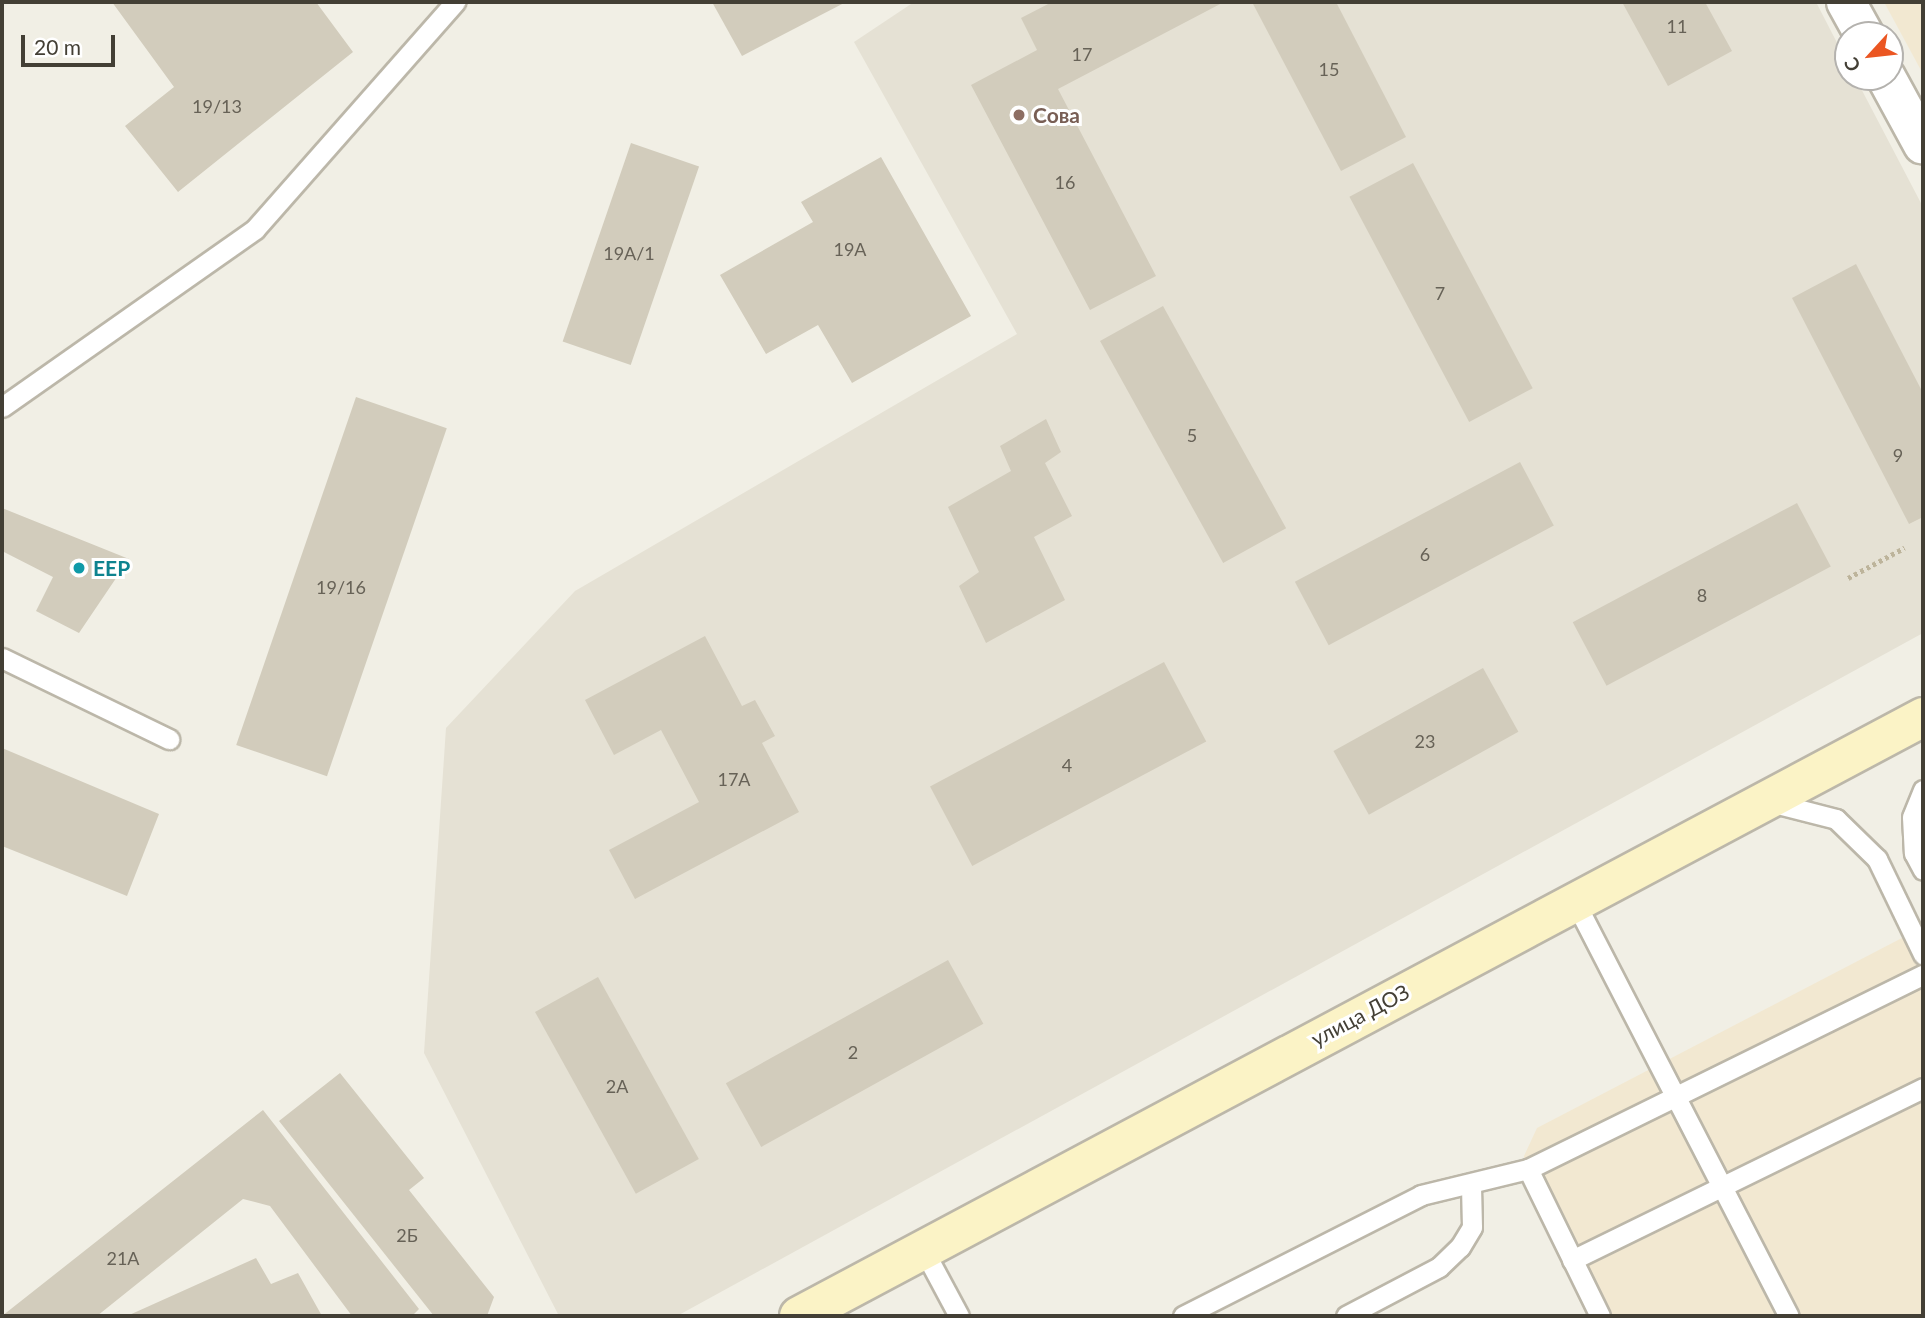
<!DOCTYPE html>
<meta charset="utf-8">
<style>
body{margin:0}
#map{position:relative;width:1925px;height:1318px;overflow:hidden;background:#f1efe5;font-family:Lato,sans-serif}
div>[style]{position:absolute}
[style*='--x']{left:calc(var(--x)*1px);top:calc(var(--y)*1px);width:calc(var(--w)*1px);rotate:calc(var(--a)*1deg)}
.residential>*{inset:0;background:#e5e1d4}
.commercial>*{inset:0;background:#f2e8d1}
.building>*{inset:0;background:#d2ccbc;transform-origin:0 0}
.path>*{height:4.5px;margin-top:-2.25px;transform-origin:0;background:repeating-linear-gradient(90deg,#bdb49b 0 3.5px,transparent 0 7px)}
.roads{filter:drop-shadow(2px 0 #bcb7a9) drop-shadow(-2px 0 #bcb7a9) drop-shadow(0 2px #bcb7a9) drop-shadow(0 -2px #bcb7a9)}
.lane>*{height:19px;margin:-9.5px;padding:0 9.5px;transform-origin:9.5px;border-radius:9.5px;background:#fff}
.street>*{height:38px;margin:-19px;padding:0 19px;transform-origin:19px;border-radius:19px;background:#fff}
.secondary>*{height:38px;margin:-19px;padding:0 19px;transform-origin:19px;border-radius:19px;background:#fbf3c6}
.dots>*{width:19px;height:19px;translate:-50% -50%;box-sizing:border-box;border:4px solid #fff;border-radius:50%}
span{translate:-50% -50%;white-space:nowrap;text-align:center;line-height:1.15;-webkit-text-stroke:6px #fff;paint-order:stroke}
.number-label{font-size:18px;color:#676257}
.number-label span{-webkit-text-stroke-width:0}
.education-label{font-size:21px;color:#785e54;font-weight:700}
.left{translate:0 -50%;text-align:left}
.culture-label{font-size:21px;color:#0d838f;font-weight:700}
.street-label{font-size:21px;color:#433f35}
.frame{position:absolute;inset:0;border:4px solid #433f35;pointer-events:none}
.north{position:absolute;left:1834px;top:21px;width:70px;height:70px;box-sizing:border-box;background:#fff;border:2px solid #b4b2ae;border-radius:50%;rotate:243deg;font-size:19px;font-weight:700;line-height:28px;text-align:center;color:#433f35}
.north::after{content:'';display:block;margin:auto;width:24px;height:32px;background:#eb5622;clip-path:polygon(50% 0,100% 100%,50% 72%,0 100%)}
.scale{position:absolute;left:21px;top:35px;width:94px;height:32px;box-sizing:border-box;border:4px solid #433f35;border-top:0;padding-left:9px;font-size:21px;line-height:24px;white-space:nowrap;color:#433f35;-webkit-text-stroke:5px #fff;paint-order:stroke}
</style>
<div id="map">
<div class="residential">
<div style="clip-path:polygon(914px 2px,1816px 2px,1848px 64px,1848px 77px,1855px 77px,1923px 207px,1923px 633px,677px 1316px,559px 1316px,424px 1053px,446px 728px,575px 591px,1017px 334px,854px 42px)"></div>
</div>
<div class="commercial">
<div style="clip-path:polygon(1884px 2px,1923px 2px,1923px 74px)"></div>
<div style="clip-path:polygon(1923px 927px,1923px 1316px,1587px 1316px,1524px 1183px,1524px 1156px,1537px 1128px)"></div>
</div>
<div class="building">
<div style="clip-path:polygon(112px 2px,316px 2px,353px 52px,178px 192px,125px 126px,174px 87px)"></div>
<div style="clip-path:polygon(712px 2px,846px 2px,742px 56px)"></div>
<div style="clip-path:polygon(1052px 2px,1224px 2px,1058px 89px,1156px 276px,1090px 310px,971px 85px,1037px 50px,1021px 18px)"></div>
<div style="clip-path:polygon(1252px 2px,1336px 2px,1406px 137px,1341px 171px)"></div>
<div style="clip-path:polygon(1622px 2px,1705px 2px,1732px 51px,1668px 86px)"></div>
<div style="left:631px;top:143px;width:72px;height:210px;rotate:19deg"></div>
<div style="clip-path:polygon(881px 157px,971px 316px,852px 383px,818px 325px,766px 354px,720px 275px,813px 222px,801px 202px)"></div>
<div style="left:1413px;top:163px;width:255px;height:72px;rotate:62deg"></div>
<div style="clip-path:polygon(1856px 264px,1923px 393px,1923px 517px,1909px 524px,1792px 298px)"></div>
<div style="left:1163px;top:306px;width:254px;height:72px;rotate:61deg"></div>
<div style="left:356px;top:397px;width:96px;height:368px;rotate:19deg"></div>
<div style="clip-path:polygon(1046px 419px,1061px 452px,1045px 463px,1072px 516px,1034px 537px,1065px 600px,986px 643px,959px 586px,979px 572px,948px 507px,1011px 471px,1000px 446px)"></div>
<div style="left:1520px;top:462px;width:72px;height:255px;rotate:62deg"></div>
<div style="left:1797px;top:503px;width:72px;height:254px;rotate:62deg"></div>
<div style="clip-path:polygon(2px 508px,129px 559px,79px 633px,36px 611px,53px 577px,2px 551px)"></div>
<div style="clip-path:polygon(705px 636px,742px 706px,755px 700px,775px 736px,762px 743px,799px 812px,635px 899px,609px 850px,699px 802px,661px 730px,614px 755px,585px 700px)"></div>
<div style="left:1164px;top:662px;width:90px;height:265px;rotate:62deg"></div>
<div style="left:1483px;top:668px;width:73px;height:171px;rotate:61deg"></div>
<div style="clip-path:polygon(2px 748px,159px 814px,127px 896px,2px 846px)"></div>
<div style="left:948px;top:960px;width:73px;height:254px;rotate:61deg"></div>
<div style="left:598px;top:977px;width:208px;height:72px;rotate:61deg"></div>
<div style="clip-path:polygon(340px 1073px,424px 1178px,409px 1190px,494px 1297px,487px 1316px,434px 1316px,279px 1121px)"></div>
<div style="clip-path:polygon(263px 1110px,419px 1309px,412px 1316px,352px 1316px,270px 1206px,243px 1199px,97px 1316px,2px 1316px)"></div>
<div style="clip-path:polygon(256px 1258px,271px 1284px,298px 1273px,322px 1316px,127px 1316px)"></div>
</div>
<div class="path">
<div style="--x:1848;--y:578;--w:64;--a:-28.2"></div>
</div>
<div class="roads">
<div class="lane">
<div style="--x:2;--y:407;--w:309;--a:-35.1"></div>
<div style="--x:255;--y:229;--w:303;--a:-48.6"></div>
<div style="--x:2;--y:658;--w:186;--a:25.9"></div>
<div style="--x:1923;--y:790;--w:29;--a:112"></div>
<div style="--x:1912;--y:817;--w:36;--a:87"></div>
<div style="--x:1914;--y:853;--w:19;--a:62"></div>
<div style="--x:1770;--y:802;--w:68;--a:14.4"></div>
<div style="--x:1836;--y:819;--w:57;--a:44.3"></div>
<div style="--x:1877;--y:859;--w:106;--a:64.2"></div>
<div style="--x:1574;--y:900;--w:468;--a:62.7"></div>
<div style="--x:1528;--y:1169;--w:164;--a:63.9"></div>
<div style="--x:923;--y:1249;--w:76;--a:61.8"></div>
<div style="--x:1572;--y:1260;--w:391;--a:-26.1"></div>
<div style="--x:1183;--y:1316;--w:267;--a:-26.9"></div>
<div style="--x:1421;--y:1195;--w:110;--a:-13.7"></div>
<div style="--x:1528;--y:1169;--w:440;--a:-26.2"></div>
<div style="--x:1346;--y:1316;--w:105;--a:-27.8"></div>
<div style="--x:1439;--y:1267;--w:29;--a:-44"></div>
<div style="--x:1460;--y:1247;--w:23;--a:-59"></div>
<div style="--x:1472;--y:1227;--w:41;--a:-91.4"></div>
</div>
<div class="street">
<div style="--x:1846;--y:2;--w:38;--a:61"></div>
<div style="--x:1886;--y:77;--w:77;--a:61.4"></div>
</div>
<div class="secondary">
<div style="--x:799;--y:1316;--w:1274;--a:-28.05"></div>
</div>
</div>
<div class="dots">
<div style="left:1019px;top:115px;background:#8d6e63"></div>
<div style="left:79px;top:568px;background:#0f9aa8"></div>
</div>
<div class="number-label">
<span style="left:1677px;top:26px">11</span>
<span style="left:1082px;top:54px">17</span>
<span style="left:1329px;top:69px">15</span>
<span style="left:217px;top:106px">19/13</span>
<span style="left:1065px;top:182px">16</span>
<span style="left:850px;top:249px">19А</span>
<span style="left:629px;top:253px">19А/1</span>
<span style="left:1440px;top:293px">7</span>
<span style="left:1192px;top:435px">5</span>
<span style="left:1898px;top:455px">9</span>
<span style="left:1425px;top:554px">6</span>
<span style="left:341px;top:587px">19/16</span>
<span style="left:1702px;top:595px">8</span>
<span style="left:1425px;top:741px">23</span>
<span style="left:1067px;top:765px">4</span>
<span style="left:734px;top:779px">17А</span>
<span style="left:853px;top:1052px">2</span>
<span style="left:617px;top:1086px">2А</span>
<span style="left:407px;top:1235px">2Б</span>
<span style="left:123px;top:1258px">21А</span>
</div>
<div class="education-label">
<span class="left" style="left:1033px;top:115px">Сова</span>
</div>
<div class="culture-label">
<span class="left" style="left:93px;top:568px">EEP</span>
</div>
<div class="street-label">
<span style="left:1360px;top:1015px;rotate:-28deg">улица ДОЗ</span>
</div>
<div class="frame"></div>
<div class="north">С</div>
<div class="scale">20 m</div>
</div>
